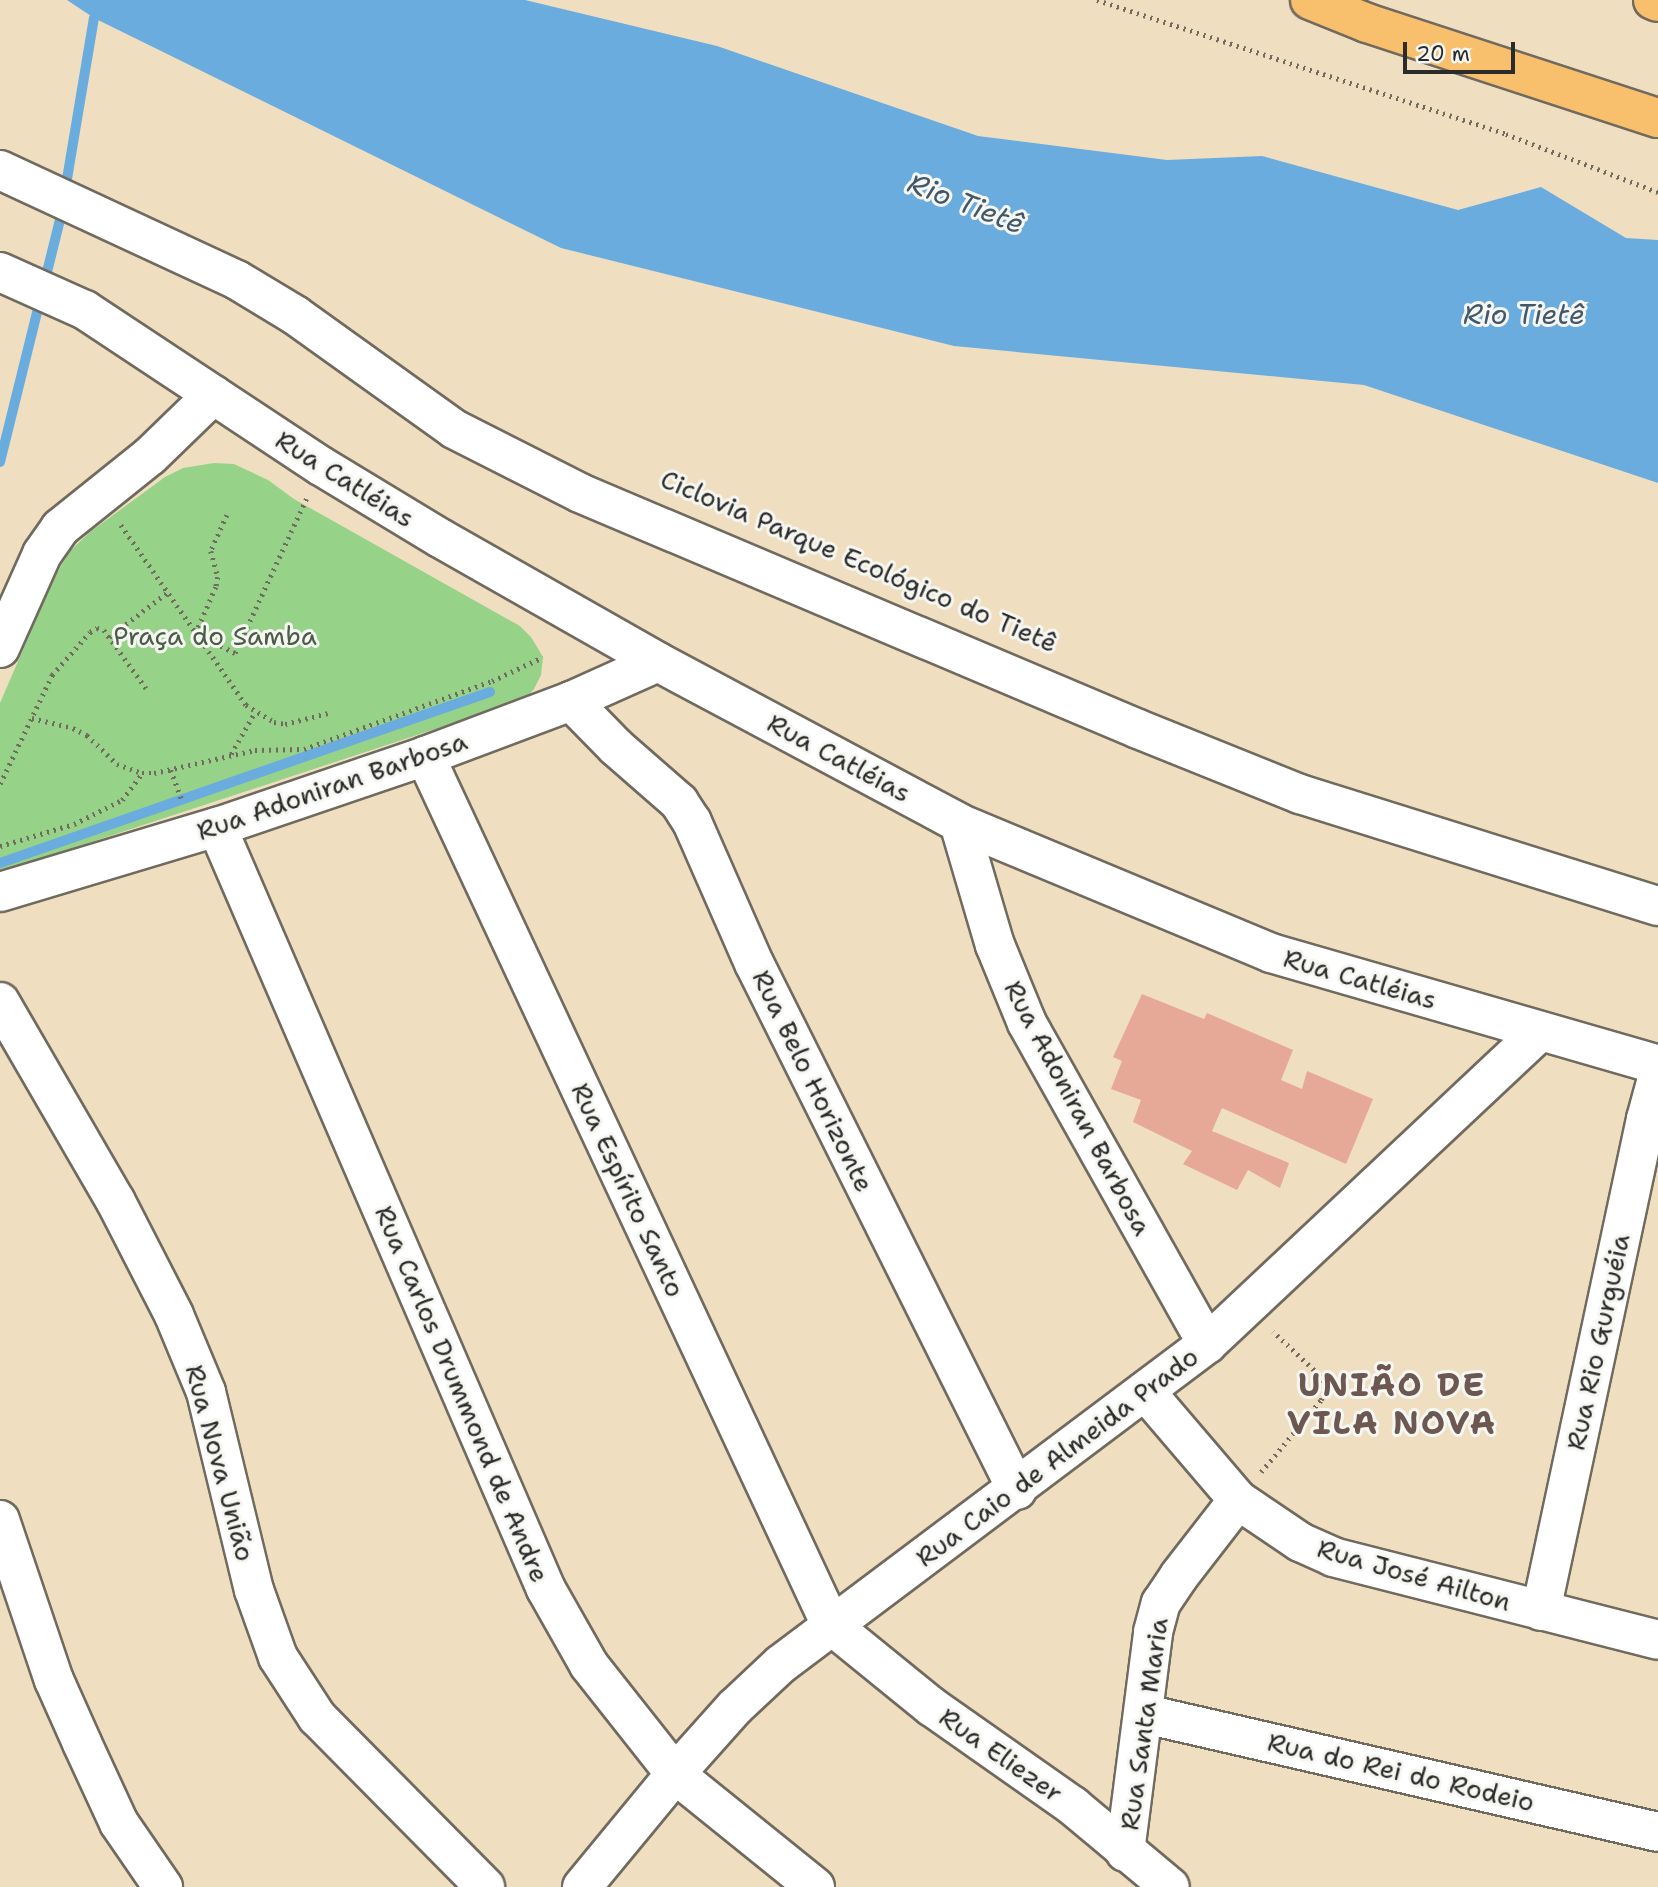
<!DOCTYPE html>
<meta charset="utf-8">
<style>
body{margin:0}
#map{position:relative;width:1658px;height:1887px;overflow:hidden;background:#efdfc0;font-family:"Shantell Sans",sans-serif}
div>[style]{position:absolute}
[style*='--x']{left:calc(var(--x)*1px);top:calc(var(--y)*1px);width:calc(var(--w)*1px);rotate:calc(var(--a)*1deg)}
.green>*{inset:0;background:#96d388}
.water>*{inset:0;background:#6bacdf}
.stream>*{height:10px;margin:-5px;padding:0 5px;transform-origin:5px;border-radius:5px;background:#6bacdf}
.building>*{inset:0;background:#e6a997}
.path>*{height:4.5px;margin-top:-2.25px;transform-origin:0;background:repeating-linear-gradient(90deg,#706a5f 0 2px,transparent 0 7px)}
.roads{filter:drop-shadow(2px 0 #706a5f) drop-shadow(-2px 0 #706a5f) drop-shadow(0 2px #706a5f) drop-shadow(0 -2px #706a5f)}
.minor>*{height:38px;margin:-19px;padding:0 19px;transform-origin:19px;border-radius:19px;background:#fff}
.highway>*{height:38px;margin:-19px;padding:0 19px;transform-origin:19px;border-radius:19px;background:#f8bf6c}
span{translate:-50% -50%;white-space:nowrap;text-align:center;line-height:1.15;-webkit-text-stroke:6px #f6f6f2;paint-order:stroke}
.street-label{font-size:26px;color:#2b2b2b}
.park-label{font-size:26px;color:#4b5d47}
.water-label{font-size:28px;color:#41586a;font-style:italic}
.district-label{font-size:33px;color:#6c5751;font-weight:700;letter-spacing:2px}
.scale{position:absolute;left:1403px;top:42px;width:112px;height:32px;box-sizing:border-box;border:4px solid #2b2b2b;border-top:0;padding-left:9px;font-size:21px;line-height:24px;white-space:nowrap;color:#2b2b2b;-webkit-text-stroke:5px #f6f6f2;paint-order:stroke}
</style>
<div id="map">
<div class="green">
<div style="clip-path:polygon(214px 463px,234px 464px,268px 480px,294px 499px,520px 626px,531px 637px,543px 657px,541px 675px,534px 689px,524px 700px,0 872px,0 703px,54px 578px,70px 551px,90px 532px,165px 477px,183px 468px)"></div>
</div>
<div class="water">
<div style="clip-path:polygon(67px 0,525px 0,717px 46px,978px 136px,1167px 160px,1262px 156px,1458px 210px,1541px 187px,1626px 238px,1658px 240px,1658px 483px,1364px 385px,954px 346px,561px 248px,94px 18px)"></div>
</div>
<div class="stream">
<div style="--x:65;--y:191;--w:175;--a:-80.5"></div>
<div style="--x:0;--y:462;--w:263;--a:-76.1"></div>
<div style="--x:0;--y:863;--w:519;--a:-19.24"></div>
</div>
<div class="building">
<div style="clip-path:polygon(1142px 994px,1204px 1019px,1207px 1013px,1293px 1050px,1281px 1080px,1302px 1089px,1307px 1071px,1373px 1099px,1346px 1164px,1222px 1108px,1212px 1131px,1289px 1163px,1280px 1188px,1248px 1170px,1237px 1190px,1183px 1164px,1192px 1151px,1133px 1122px,1141px 1100px,1111px 1089px,1122px 1061px,1113px 1057px)"></div>
</div>
<div class="path">
<div style="--x:1097;--y:0;--w:430;--a:18.1"></div>
<div style="--x:1506;--y:134;--w:163;--a:20.9"></div>
<div style="--x:227;--y:515;--w:39;--a:114"></div>
<div style="--x:211;--y:551;--w:27;--a:75"></div>
<div style="--x:218;--y:577;--w:10;--a:101"></div>
<div style="--x:216;--y:587;--w:50;--a:113.5"></div>
<div style="--x:196;--y:633;--w:44;--a:27.1"></div>
<div style="--x:235;--y:653;--w:170;--a:-65.2"></div>
<div style="--x:121;--y:525;--w:219;--a:55.2"></div>
<div style="--x:246;--y:705;--w:33;--a:31"></div>
<div style="--x:274;--y:722;--w:11;--a:10"></div>
<div style="--x:285;--y:724;--w:44;--a:-14.3"></div>
<div style="--x:109;--y:637;--w:74;--a:-37.3"></div>
<div style="--x:32;--y:718;--w:42;--a:13.7"></div>
<div style="--x:73;--y:728;--w:16;--a:27"></div>
<div style="--x:87;--y:735;--w:42;--a:44"></div>
<div style="--x:117;--y:764;--w:27;--a:20"></div>
<div style="--x:142;--y:773;--w:12;--a:0"></div>
<div style="--x:154;--y:773;--w:104;--a:-12.8"></div>
<div style="--x:255;--y:750;--w:49;--a:-1.2"></div>
<div style="--x:304;--y:749;--w:200;--a:-19.9"></div>
<div style="--x:492;--y:681;--w:56;--a:-25.2"></div>
<div style="--x:231;--y:754;--w:48;--a:-60.3"></div>
<div style="--x:171;--y:770;--w:33;--a:70"></div>
<div style="--x:0;--y:784;--w:121;--a:-64.5"></div>
<div style="--x:52;--y:675;--w:57;--a:-48.5"></div>
<div style="--x:90;--y:632;--w:8;--a:-30"></div>
<div style="--x:97;--y:628;--w:7;--a:16"></div>
<div style="--x:104;--y:630;--w:72;--a:54.1"></div>
<div style="--x:0;--y:846;--w:77;--a:-16.6"></div>
<div style="--x:74;--y:824;--w:54;--a:-26.6"></div>
<div style="--x:122;--y:800;--w:34;--a:-53"></div>
<div style="--x:1261;--y:1472;--w:94;--a:-50.2"></div>
<div style="--x:1321;--y:1400;--w:12;--a:-70"></div>
<div style="--x:1325;--y:1389;--w:15;--a:-113"></div>
<div style="--x:1319;--y:1375;--w:63;--a:-136.9"></div>
</div>
<div class="roads">
<div class="minor">
<div style="--x:0;--y:170;--w:261;--a:24.9"></div>
<div style="--x:237;--y:280;--w:68;--a:31.1"></div>
<div style="--x:295;--y:315;--w:196;--a:35.6"></div>
<div style="--x:454;--y:429;--w:141;--a:26.9"></div>
<div style="--x:580;--y:493;--w:606;--a:22.93"></div>
<div style="--x:1138;--y:729;--w:175;--a:21.9"></div>
<div style="--x:1300;--y:794;--w:375;--a:17.4"></div>
<div style="--x:0;--y:272;--w:93;--a:24.1"></div>
<div style="--x:85;--y:310;--w:283;--a:33.5"></div>
<div style="--x:321;--y:466;--w:139;--a:31.2"></div>
<div style="--x:440;--y:538;--w:251;--a:29.6"></div>
<div style="--x:658;--y:662;--w:341;--a:28.1"></div>
<div style="--x:959;--y:823;--w:338;--a:22.6"></div>
<div style="--x:1271;--y:953;--w:403;--a:16.1"></div>
<div style="--x:0;--y:648;--w:103;--a:-65.9"></div>
<div style="--x:42;--y:554;--w:32;--a:-55"></div>
<div style="--x:60;--y:528;--w:115;--a:-38.7"></div>
<div style="--x:150;--y:456;--w:88;--a:-44.1"></div>
<div style="--x:571;--y:701;--w:64;--a:45.6"></div>
<div style="--x:616;--y:747;--w:84;--a:41.1"></div>
<div style="--x:679;--y:802;--w:24;--a:57"></div>
<div style="--x:692;--y:822;--w:154;--a:66.3"></div>
<div style="--x:754;--y:963;--w:589;--a:63.48"></div>
<div style="--x:425;--y:756;--w:959;--a:64.96"></div>
<div style="--x:831;--y:1625;--w:130;--a:39.1"></div>
<div style="--x:932;--y:1707;--w:172;--a:35.1"></div>
<div style="--x:1073;--y:1806;--w:126;--a:39.9"></div>
<div style="--x:959;--y:823;--w:127;--a:73.6"></div>
<div style="--x:995;--y:945;--w:84;--a:67.7"></div>
<div style="--x:1027;--y:1023;--w:368;--a:60.7"></div>
<div style="--x:217;--y:827;--w:830;--a:66.65"></div>
<div style="--x:546;--y:1589;--w:87;--a:60.5"></div>
<div style="--x:589;--y:1665;--w:139;--a:51.7"></div>
<div style="--x:675;--y:1774;--w:180;--a:38.9"></div>
<div style="--x:0;--y:892;--w:227;--a:-16.7"></div>
<div style="--x:217;--y:827;--w:220;--a:-18.8"></div>
<div style="--x:425;--y:756;--w:156;--a:-20.6"></div>
<div style="--x:571;--y:701;--w:95;--a:-24.1"></div>
<div style="--x:0;--y:1002;--w:229;--a:59.9"></div>
<div style="--x:115;--y:1200;--w:129;--a:62.8"></div>
<div style="--x:174;--y:1315;--w:83;--a:67.4"></div>
<div style="--x:206;--y:1392;--w:204;--a:76.4"></div>
<div style="--x:254;--y:1590;--w:71;--a:70.3"></div>
<div style="--x:278;--y:1657;--w:72;--a:57"></div>
<div style="--x:317;--y:1717;--w:239;--a:45.3"></div>
<div style="--x:1145;--y:1391;--w:143;--a:49.5"></div>
<div style="--x:1238;--y:1500;--w:75;--a:34.1"></div>
<div style="--x:1300;--y:1542;--w:36;--a:24"></div>
<div style="--x:1333;--y:1557;--w:335;--a:14.3"></div>
<div style="--x:0;--y:1520;--w:169;--a:71.4"></div>
<div style="--x:54;--y:1680;--w:69;--a:66"></div>
<div style="--x:82;--y:1743;--w:88;--a:65.2"></div>
<div style="--x:119;--y:1823;--w:78;--a:55.5"></div>
<div style="--x:1541;--y:1611;--w:503;--a:-77.95"></div>
<div style="--x:1646;--y:1119;--w:46;--a:-74.7"></div>
<div style="--x:1145;--y:1714;--w:526;--a:12.95"></div>
<div style="--x:1125;--y:1852;--w:222;--a:-82.7"></div>
<div style="--x:1153;--y:1632;--w:30;--a:-75"></div>
<div style="--x:1161;--y:1603;--w:32;--a:-56"></div>
<div style="--x:1179;--y:1576;--w:96;--a:-52.2"></div>
<div style="--x:582;--y:1887;--w:146;--a:-50.5"></div>
<div style="--x:675;--y:1774;--w:90;--a:-48.2"></div>
<div style="--x:735;--y:1707;--w:63;--a:-43.1"></div>
<div style="--x:781;--y:1664;--w:533;--a:-36.91"></div>
<div style="--x:1207;--y:1344;--w:456;--a:-43.2"></div>
</div>
<div class="highway">
<div style="--x:1310;--y:0;--w:61;--a:22"></div>
<div style="--x:1367;--y:23;--w:306;--a:18.1"></div>
<div style="--x:1653;--y:0;--w:5;--a:22"></div>
</div>
</div>
<div class="street-label">
<span style="left:345px;top:479px;rotate:32deg">Rua Catléias</span>
<span style="left:859px;top:561px;rotate:23deg">Ciclovia Parque Ecológico do Tietê</span>
<span style="left:839px;top:758px;rotate:28deg">Rua Catléias</span>
<span style="left:332px;top:786px;rotate:-19deg">Rua Adoniran Barbosa</span>
<span style="left:1360px;top:979px;rotate:16deg">Rua Catléias</span>
<span style="left:813px;top:1081px;rotate:64deg">Rua Belo Horizonte</span>
<span style="left:1078px;top:1108px;rotate:62deg">Rua Adoniran Barbosa</span>
<span style="left:628px;top:1190px;rotate:65deg">Rua Espírito Santo</span>
<span style="left:1598px;top:1342px;rotate:-78deg">Rua Rio Gurguéia</span>
<span style="left:462px;top:1394px;rotate:67deg">Rua Carlos Drummond de Andre</span>
<span style="left:1057px;top:1457px;rotate:-37deg">Rua Caio de Almeida Prado</span>
<span style="left:220px;top:1463px;rotate:75deg">Rua Nova União</span>
<span style="left:1414px;top:1575px;rotate:16deg">Rua José Ailton</span>
<span style="left:1144px;top:1724px;rotate:-82deg">Rua Santa Maria</span>
<span style="left:1001px;top:1755px;rotate:35deg">Rua Eliezer</span>
<span style="left:1401px;top:1772px;rotate:13deg">Rua do Rei do Rodeio</span>
</div>
<div class="park-label">
<span style="left:215px;top:636px">Praça do Samba</span>
</div>
<div class="water-label">
<span style="left:966px;top:203px;rotate:21deg">Rio Tietê</span>
<span style="left:1524px;top:314px">Rio Tietê</span>
</div>
<div class="district-label">
<span style="left:1392px;top:1404px">UNIÃO DE<br>VILA NOVA</span>
</div>
<div class="scale">20 m</div>
</div>
